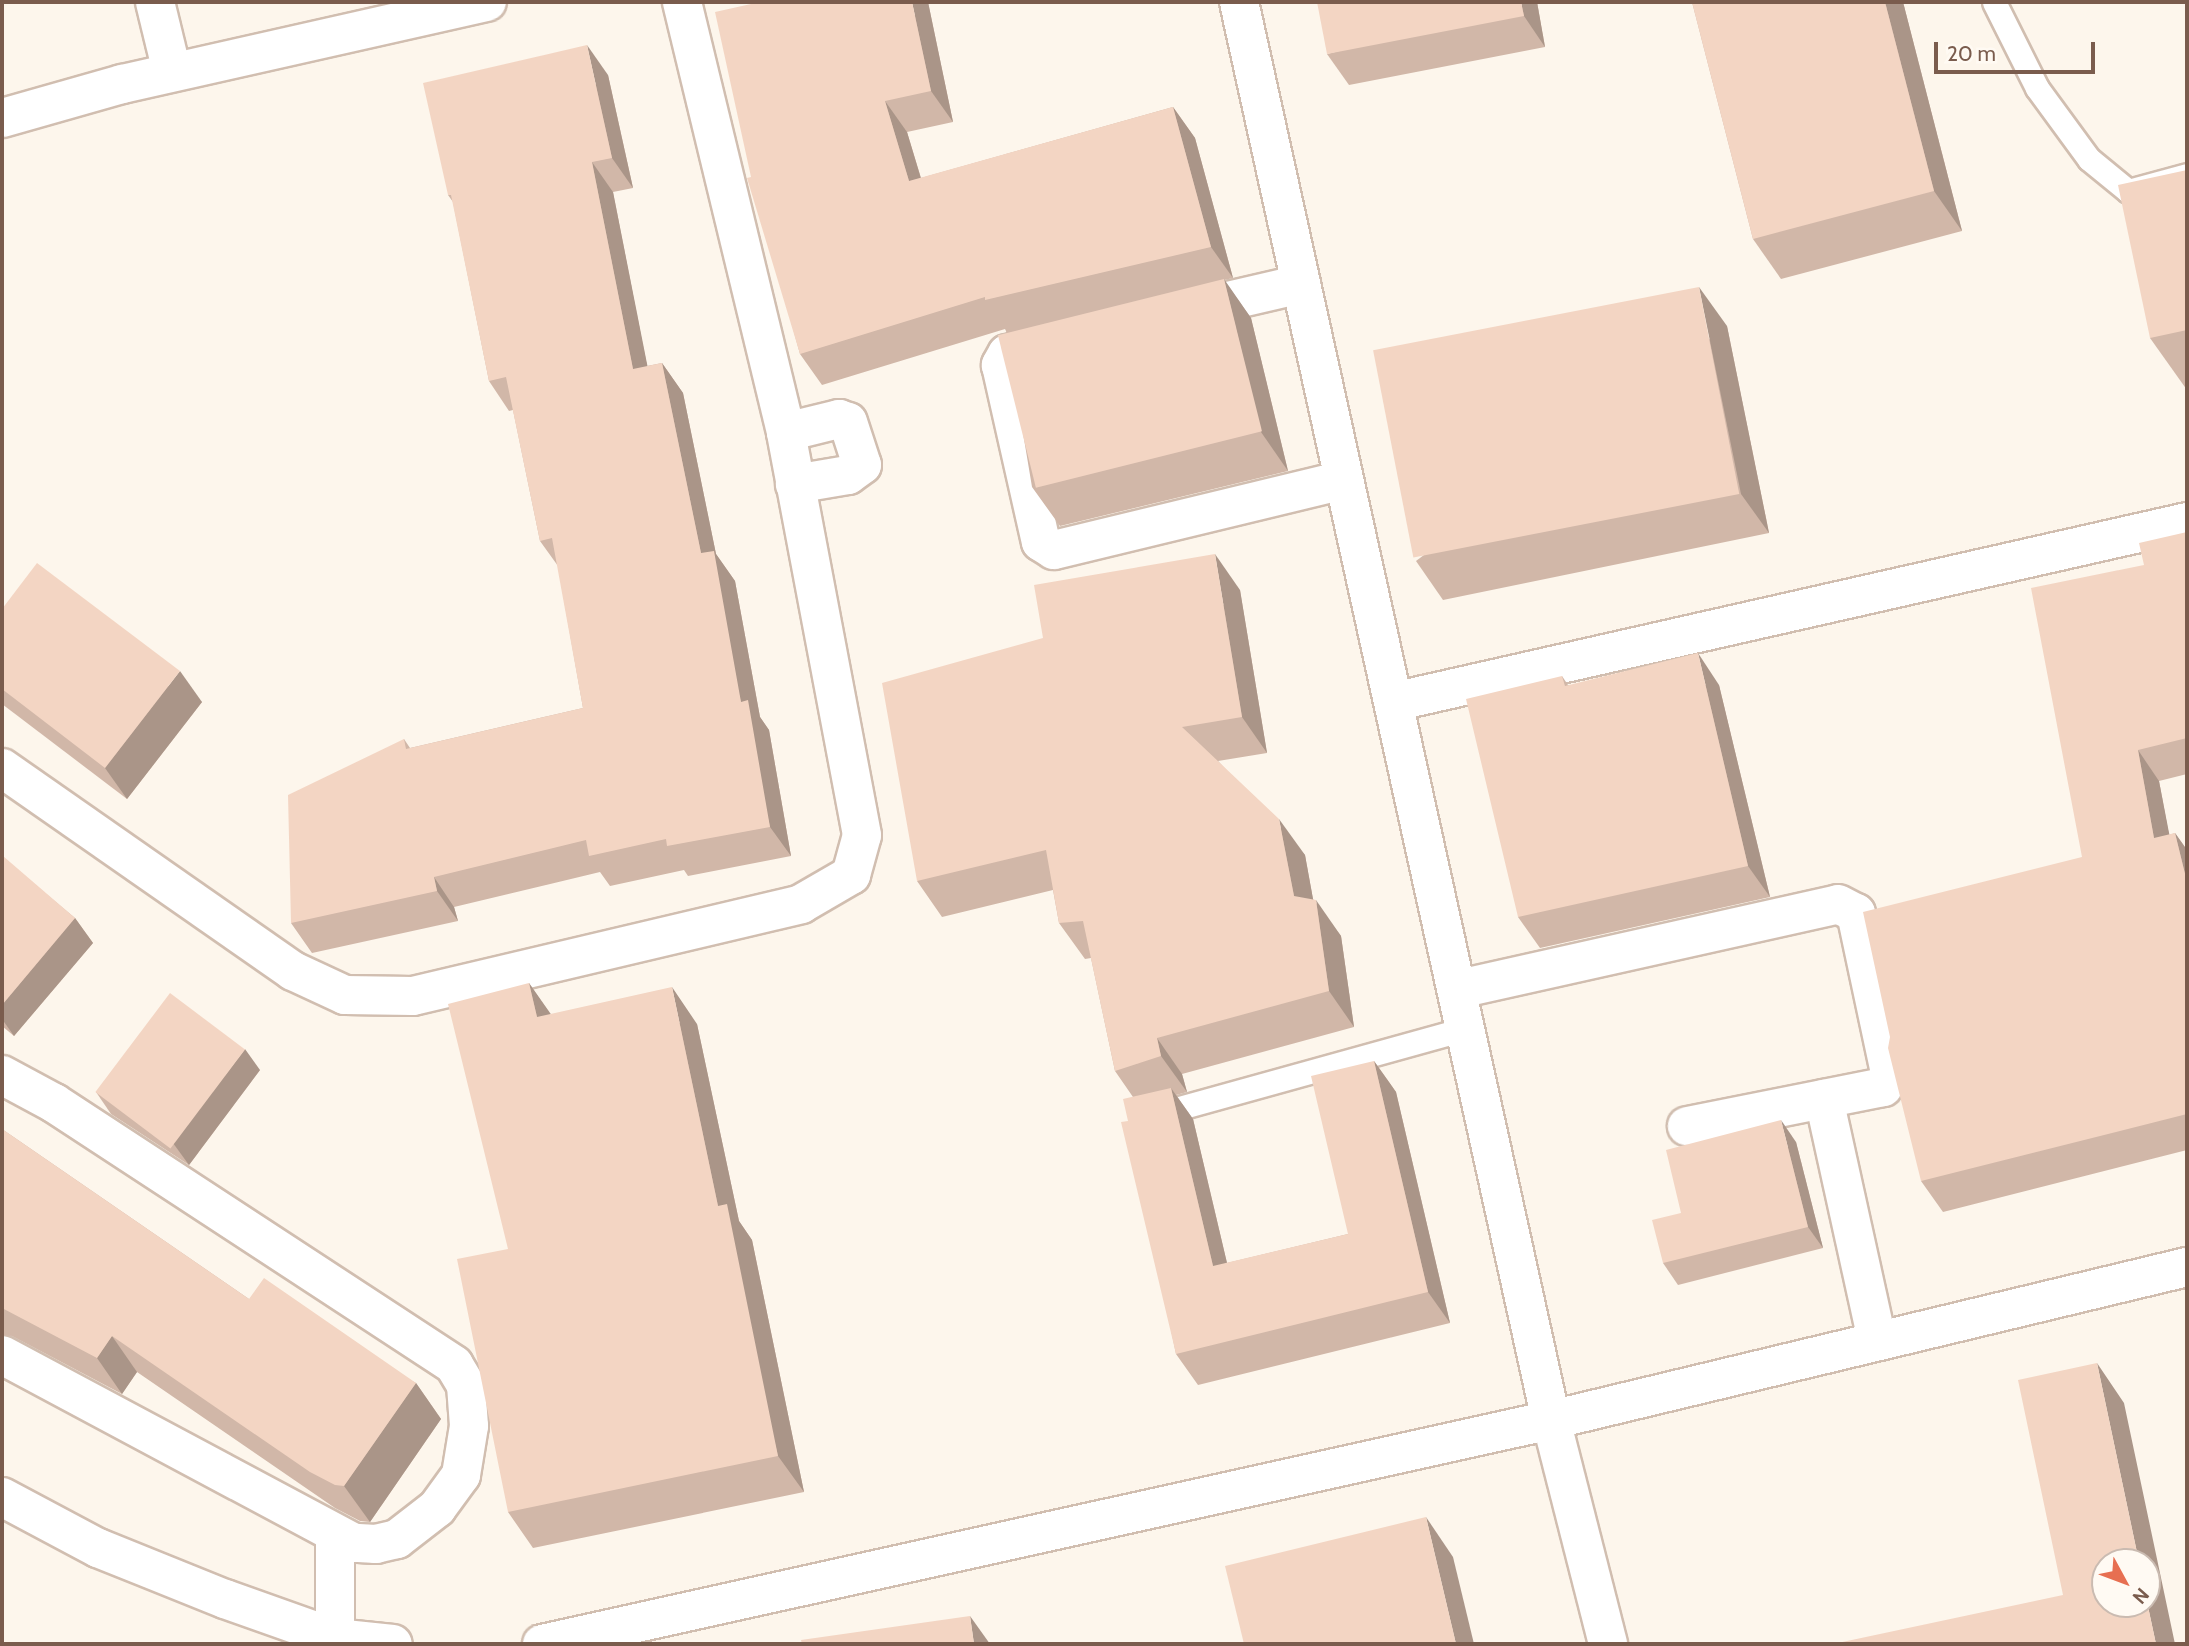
<!DOCTYPE html>
<style>
body{margin:0}
#map{position:relative;width:2189px;height:1646px;overflow:hidden;background:#fdf6ec;font-family:Cabin,sans-serif}
div>[style]{position:absolute}
[style*='--x']{left:calc(var(--x)*1px);top:calc(var(--y)*1px);width:calc(var(--w)*1px);rotate:calc(var(--a)*1deg)}
.roads{filter:drop-shadow(2px 0 #d1beb0) drop-shadow(-2px 0 #d1beb0) drop-shadow(0 2px #d1beb0) drop-shadow(0 -2px #d1beb0)}
.service>*{height:23px;margin:-11.5px;padding:0 11.5px;transform-origin:11.5px;border-radius:11.5px;background:#fff}
.minor>*{height:38px;margin:-19px;padding:0 19px;transform-origin:19px;border-radius:19px;background:#fff}
.tertiary>*{height:38px;margin:-19px;padding:0 19px;transform-origin:19px;border-radius:19px;background:#fff}
.wall>*{inset:0;background:#d1b7a8}
.shaded-wall>*{inset:0;background:#aa9588}
.building>*{inset:0;background:#f3d5c3;transform-origin:0 0}
span{translate:-50% -50%;white-space:nowrap;text-align:center;line-height:1.15;-webkit-text-stroke:7px #fffaf3;paint-order:stroke}
.frame{position:absolute;inset:0;border:4px solid #7a5c4d;pointer-events:none}
.north{position:absolute;left:2091px;top:1548px;width:70px;height:70px;box-sizing:border-box;background:#fffaf3;border:2px solid #cabbb1;border-radius:50%;rotate:131deg;font-size:19px;font-weight:700;line-height:28px;text-align:center;color:#7a5c4d}
.north::after{content:'';display:block;margin:auto;width:24px;height:32px;background:#e76f51;clip-path:polygon(50% 0,100% 100%,50% 72%,0 100%)}
.scale{position:absolute;left:1934px;top:42px;width:161px;height:32px;box-sizing:border-box;border:4px solid #7a5c4d;border-top:0;padding-left:9px;font-size:21px;line-height:24px;white-space:nowrap;color:#7a5c4d;-webkit-text-stroke:5px #fffaf3;paint-order:stroke}
</style>
<div id="map">
<div class="roads">
<div class="service">
<div style="--x:1994;--y:2;--w:96;--a:63.4"></div>
<div style="--x:2037;--y:88;--w:88;--a:53.8"></div>
<div style="--x:2089;--y:159;--w:50;--a:39.4"></div>
<div style="--x:2128;--y:191;--w:61;--a:-15.2"></div>
<div style="--x:1154;--y:1115;--w:323;--a:-15.5"></div>
</div>
<div class="minor">
<div style="--x:155;--y:2;--w:72;--a:76.3"></div>
<div style="--x:1185;--y:311;--w:119;--a:-13.1"></div>
<div style="--x:1052;--y:343;--w:46;--a:166.3"></div>
<div style="--x:1007;--y:354;--w:13;--a:119"></div>
<div style="--x:1001;--y:365;--w:181;--a:77.3"></div>
<div style="--x:1041;--y:542;--w:15;--a:32"></div>
<div style="--x:1054;--y:550;--w:298;--a:-13.6"></div>
<div style="--x:786;--y:432;--w:55;--a:-13.8"></div>
<div style="--x:839;--y:419;--w:9;--a:18"></div>
<div style="--x:848;--y:422;--w:45;--a:72"></div>
<div style="--x:862;--y:465;--w:17;--a:144"></div>
<div style="--x:848;--y:475;--w:54;--a:170.4"></div>
<div style="--x:1393;--y:702;--w:814;--a:-12.77"></div>
<div style="--x:2;--y:768;--w:355;--a:34.9"></div>
<div style="--x:293;--y:971;--w:57;--a:24.8"></div>
<div style="--x:345;--y:995;--w:68;--a:0.8"></div>
<div style="--x:413;--y:996;--w:399;--a:-13.3"></div>
<div style="--x:801;--y:904;--w:58;--a:-30.1"></div>
<div style="--x:851;--y:875;--w:41;--a:-74.6"></div>
<div style="--x:862;--y:835;--w:410;--a:-100.7"></div>
<div style="--x:786;--y:432;--w:442;--a:-103.6"></div>
<div style="--x:1459;--y:989;--w:388;--a:-12.6"></div>
<div style="--x:1838;--y:904;--w:20;--a:27"></div>
<div style="--x:1856;--y:913;--w:164;--a:78"></div>
<div style="--x:1890;--y:1073;--w:16;--a:117"></div>
<div style="--x:1883;--y:1087;--w:200;--a:168.7"></div>
<div style="--x:2;--y:1075;--w:59;--a:28.3"></div>
<div style="--x:54;--y:1103;--w:478;--a:33.2"></div>
<div style="--x:454;--y:1365;--w:23;--a:59"></div>
<div style="--x:466;--y:1385;--w:41;--a:85.8"></div>
<div style="--x:469;--y:1426;--w:50;--a:99.3"></div>
<div style="--x:461;--y:1475;--w:41;--a:126"></div>
<div style="--x:437;--y:1508;--w:51;--a:142.2"></div>
<div style="--x:397;--y:1539;--w:22;--a:167"></div>
<div style="--x:376;--y:1544;--w:22;--a:-177"></div>
<div style="--x:354;--y:1543;--w:399;--a:-151.9"></div>
<div style="--x:1824;--y:1099;--w:248;--a:77.6"></div>
<div style="--x:1551;--y:1420;--w:231;--a:75.7"></div>
<div style="--x:335;--y:1534;--w:104;--a:90"></div>
</div>
<div class="tertiary">
<div style="--x:1239;--y:2;--w:1452;--a:77.59"></div>
<div style="--x:2;--y:118;--w:125;--a:-15.8"></div>
<div style="--x:122;--y:84;--w:374;--a:-12.7"></div>
<div style="--x:2;--y:1497;--w:109;--a:28"></div>
<div style="--x:98;--y:1548;--w:137;--a:21.9"></div>
<div style="--x:225;--y:1599;--w:117;--a:19.5"></div>
<div style="--x:335;--y:1638;--w:58;--a:5.9"></div>
<div style="--x:542;--y:1644;--w:1034;--a:-12.52"></div>
<div style="--x:1551;--y:1420;--w:654;--a:-13.53"></div>
</div>
</div>
<div class="wall">
<div style="clip-path:polygon(928px 2px,953px 122px,907px 132px,921px 178px,1173px 107px,1195px 138px,1233px 278px,1224px 280px,1251px 318px,1288px 471px,1060px 526px,1032px 487px,1006px 331px,1005px 329px,822px 385px,800px 354px,751px 177px)"></div>
<div style="clip-path:polygon(1537px 2px,1545px 47px,1349px 85px,1327px 54px)"></div>
<div style="clip-path:polygon(1692px 2px,1903px 2px,1962px 231px,1781px 279px,1753px 239px)"></div>
<div style="clip-path:polygon(608px 75px,633px 188px,613px 192px,647px 366px,662px 363px,683px 393px,716px 554px,735px 581px,760px 717px,769px 730px,791px 856px,688px 876px,684px 870px,610px 886px,600px 872px,454px 907px,458px 921px,312px 953px,291px 923px,404px 739px,410px 748px,583px 708px,558px 566px,540px 541px,513px 410px,509px 411px,489px 381px,453px 202px,448px 195px)"></div>
<div style="clip-path:polygon(2187px 170px,2187px 390px,2150px 338px)"></div>
<div style="clip-path:polygon(1727px 326px,1769px 533px,1443px 600px,1416px 561px)"></div>
<div style="clip-path:polygon(2187px 532px,2187px 774px,2159px 781px,2169px 835px,2175px 833px,2187px 850px,2187px 1150px,1943px 1212px,1921px 1181px,2082px 857px,2144px 565px)"></div>
<div style="clip-path:polygon(1240px 590px,1267px 753px,1218px 761px,1305px 855px,1313px 899px,1341px 936px,1354px 1027px,1182px 1074px,1187px 1092px,1176px 1095px,1193px 1119px,1227px 1263px,1348px 1234px,1374px 1061px,1396px 1092px,1450px 1323px,1198px 1385px,1176px 1354px,1128px 1121px,1133px 1097px,1115px 1071px,1091px 958px,1085px 959px,1059px 923px,1053px 890px,942px 917px,917px 881px)"></div>
<div style="clip-path:polygon(2px 609px,202px 702px,127px 799px,2px 704px)"></div>
<div style="clip-path:polygon(1562px 676px,1568px 685px,1719px 685px,1770px 897px,1540px 948px,1518px 917px)"></div>
<div style="clip-path:polygon(2px 857px,75px 918px,93px 943px,14px 1036px,2px 1026px)"></div>
<div style="clip-path:polygon(529px 983px,550px 1014px,697px 1024px,739px 1221px,752px 1240px,804px 1492px,533px 1548px,508px 1512px,508px 1249px)"></div>
<div style="clip-path:polygon(260px 1070px,189px 1165px,111px 1114px,96px 1092px)"></div>
<div style="clip-path:polygon(2px 1129px,249px 1299px,416px 1383px,441px 1419px,370px 1522px,360px 1521px,335px 1508px,137px 1372px,122px 1394px,12px 1336px,2px 1335px)"></div>
<div style="clip-path:polygon(1796px 1142px,1823px 1248px,1678px 1285px,1663px 1263px,1681px 1213px)"></div>
</div>
<div class="shaded-wall">
<div style="clip-path:polygon(912px 2px,928px 2px,953px 122px,931px 91px)"></div>
<div style="clip-path:polygon(1521px 2px,1537px 2px,1545px 47px,1524px 16px)"></div>
<div style="clip-path:polygon(1885px 2px,1903px 2px,1962px 231px,1934px 191px)"></div>
<div style="clip-path:polygon(587px 45px,608px 75px,633px 188px,612px 158px)"></div>
<div style="clip-path:polygon(885px 101px,907px 132px,931px 212px,909px 181px)"></div>
<div style="clip-path:polygon(1173px 107px,1195px 138px,1233px 278px,1211px 247px)"></div>
<div style="clip-path:polygon(592px 162px,613px 192px,654px 399px,633px 369px)"></div>
<div style="clip-path:polygon(1224px 279px,1251px 318px,1288px 471px,1261px 432px)"></div>
<div style="clip-path:polygon(1699px 287px,1727px 326px,1769px 533px,1741px 494px)"></div>
<div style="clip-path:polygon(662px 363px,683px 393px,716px 554px,735px 581px,760px 717px,769px 730px,791px 856px,770px 827px,741px 702px,701px 553px)"></div>
<div style="clip-path:polygon(1215px 554px,1240px 590px,1267px 753px,1242px 717px)"></div>
<div style="clip-path:polygon(1698px 653px,1719px 685px,1770px 897px,1748px 866px)"></div>
<div style="clip-path:polygon(180px 671px,202px 702px,127px 799px,105px 768px)"></div>
<div style="clip-path:polygon(2138px 750px,2159px 781px,2176px 869px,2154px 838px)"></div>
<div style="clip-path:polygon(1279px 819px,1305px 855px,1319px 932px,1294px 896px)"></div>
<div style="clip-path:polygon(2175px 833px,2187px 850px,2187px 882px)"></div>
<div style="clip-path:polygon(434px 877px,454px 907px,458px 921px,437px 891px)"></div>
<div style="clip-path:polygon(1316px 900px,1341px 936px,1354px 1027px,1329px 991px)"></div>
<div style="clip-path:polygon(75px 918px,93px 943px,14px 1036px,2px 1019px,2px 1005px)"></div>
<div style="clip-path:polygon(529px 983px,555px 1020px,537px 1017px)"></div>
<div style="clip-path:polygon(672px 987px,697px 1024px,739px 1221px,752px 1240px,804px 1492px,778px 1456px,718px 1206px)"></div>
<div style="clip-path:polygon(1157px 1038px,1182px 1074px,1187px 1092px,1161px 1056px)"></div>
<div style="clip-path:polygon(245px 1049px,260px 1070px,189px 1165px,173px 1143px)"></div>
<div style="clip-path:polygon(1374px 1061px,1396px 1092px,1450px 1323px,1428px 1292px)"></div>
<div style="clip-path:polygon(1171px 1088px,1193px 1119px,1235px 1297px,1213px 1266px)"></div>
<div style="clip-path:polygon(1781px 1120px,1796px 1142px,1823px 1248px,1808px 1227px)"></div>
<div style="clip-path:polygon(112px 1336px,137px 1372px,122px 1394px,97px 1358px)"></div>
<div style="clip-path:polygon(2097px 1363px,2124px 1403px,2175px 1644px,2156px 1644px,2147px 1602px,2147px 1562px,2139px 1562px)"></div>
<div style="clip-path:polygon(416px 1383px,441px 1419px,370px 1522px,344px 1486px)"></div>
<div style="clip-path:polygon(1426px 1517px,1453px 1557px,1474px 1644px,1456px 1644px)"></div>
<div style="clip-path:polygon(970px 1616px,990px 1644px,974px 1644px)"></div>
</div>
<div class="building">
<div style="clip-path:polygon(760px 2px,912px 2px,931px 91px,885px 101px,909px 181px,1173px 107px,1211px 247px,985px 300px,985px 297px,800px 354px,747px 178px,751px 177px,715px 12px)"></div>
<div style="clip-path:polygon(1317px 2px,1521px 2px,1524px 16px,1327px 54px)"></div>
<div style="clip-path:polygon(1692px 2px,1885px 2px,1934px 191px,1753px 239px)"></div>
<div style="clip-path:polygon(587px 45px,612px 158px,592px 162px,633px 369px,662px 363px,701px 553px,714px 551px,741px 702px,748px 700px,770px 827px,667px 846px,666px 839px,589px 856px,586px 840px,434px 877px,437px 891px,291px 923px,288px 795px,404px 739px,406px 749px,583px 708px,552px 538px,540px 541px,506px 377px,489px 381px,451px 195px,448px 195px,423px 83px)"></div>
<div style="clip-path:polygon(2187px 170px,2187px 330px,2150px 338px,2118px 185px)"></div>
<div style="left:1224px;top:279px;width:157px;height:233px;rotate:76deg"></div>
<div style="left:1699px;top:287px;width:211px;height:332px;rotate:79deg"></div>
<div style="clip-path:polygon(2187px 532px,2187px 738px,2138px 750px,2154px 838px,2175px 833px,2187px 882px,2187px 1114px,1921px 1181px,1888px 1048px,1890px 1037px,1863px 912px,2082px 857px,2031px 588px,2144px 565px,2139px 543px)"></div>
<div style="clip-path:polygon(1215px 554px,1242px 717px,1182px 727px,1279px 819px,1294px 896px,1316px 900px,1329px 991px,1157px 1038px,1161px 1056px,1115px 1071px,1083px 921px,1059px 923px,1046px 850px,917px 881px,882px 683px,1043px 638px,1034px 585px)"></div>
<div style="clip-path:polygon(37px 563px,180px 671px,105px 768px,2px 689px,2px 609px)"></div>
<div style="clip-path:polygon(1698px 653px,1748px 866px,1518px 917px,1466px 699px,1562px 676px,1565px 686px)"></div>
<div style="clip-path:polygon(3px 856px,75px 918px,2px 1005px,2px 857px)"></div>
<div style="clip-path:polygon(529px 983px,537px 1017px,672px 987px,718px 1206px,727px 1204px,778px 1456px,508px 1512px,457px 1259px,508px 1249px,448px 1004px)"></div>
<div style="left:170px;top:993px;width:94px;height:124px;rotate:37deg"></div>
<div style="clip-path:polygon(1374px 1061px,1428px 1292px,1176px 1354px,1121px 1122px,1128px 1121px,1123px 1099px,1171px 1088px,1213px 1266px,1348px 1234px,1311px 1076px)"></div>
<div style="clip-path:polygon(1781px 1120px,1808px 1227px,1663px 1263px,1652px 1220px,1681px 1213px,1666px 1150px)"></div>
<div style="clip-path:polygon(2px 1129px,249px 1299px,264px 1278px,416px 1383px,344px 1486px,335px 1485px,310px 1472px,112px 1336px,97px 1358px,2px 1308px)"></div>
<div style="clip-path:polygon(2097px 1363px,2139px 1562px,2105px 1562px,2105px 1604px,2147px 1604px,2147px 1602px,2156px 1644px,1833px 1644px,2063px 1595px,2018px 1380px)"></div>
<div style="clip-path:polygon(1426px 1517px,1456px 1644px,1244px 1644px,1225px 1566px)"></div>
<div style="clip-path:polygon(970px 1616px,974px 1644px,802px 1644px,801px 1640px)"></div>
</div>
<div class="frame"></div>
<div class="north">N</div>
<div class="scale">20 m</div>
</div>
